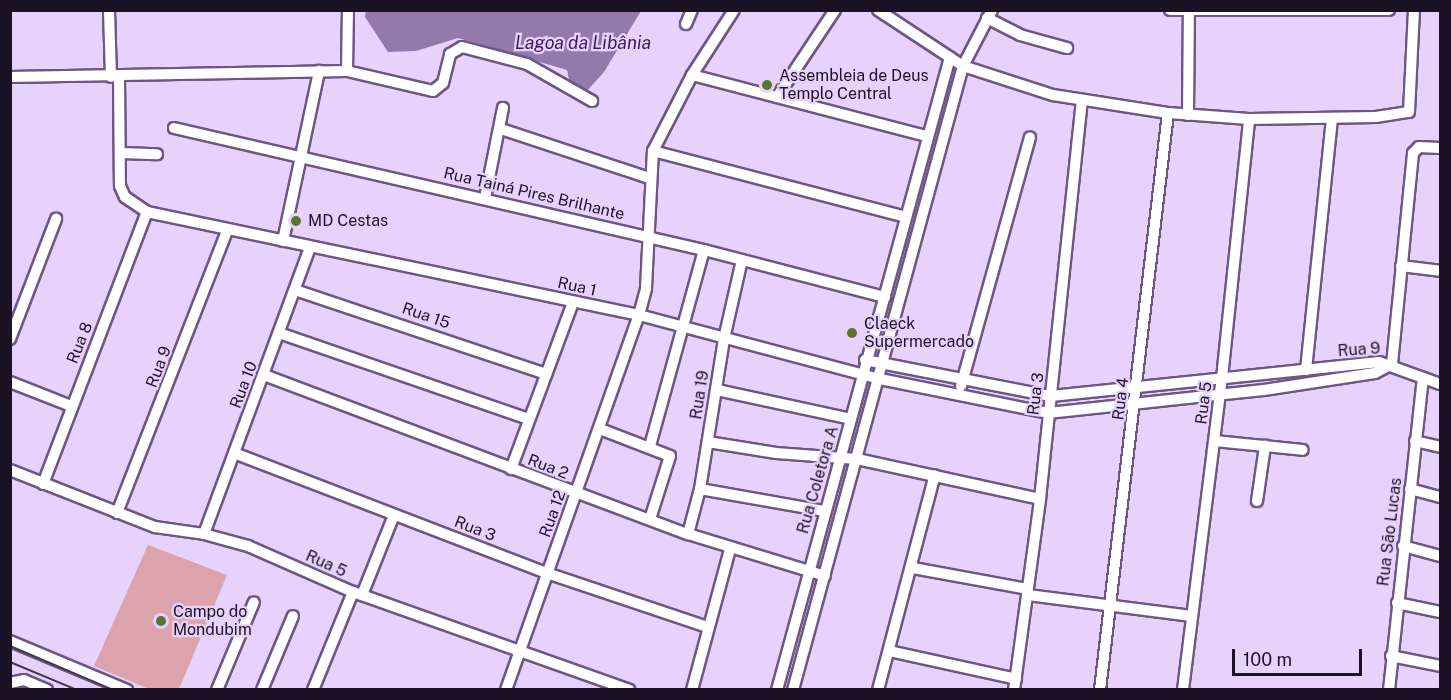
<!DOCTYPE html>
<meta charset="utf-8">
<style>
body{margin:0}
#map{position:relative;width:1451px;height:700px;overflow:hidden;background:#e7d2fc;font-family:"Public Sans",sans-serif}
div>[style]{position:absolute}
[style*='--x']{left:calc(var(--x)*1px);top:calc(var(--y)*1px);width:calc(var(--w)*1px);rotate:calc(var(--a)*1deg)}
.green>*{inset:0;background:#dca3ad}
.water>*{inset:0;background:#947aac}
.roads{filter:drop-shadow(2px 0 #6d5683) drop-shadow(-2px 0 #6d5683) drop-shadow(0 2px #6d5683) drop-shadow(0 -2px #6d5683)}
.minor>*{height:10px;margin:-5px;padding:0 5px;transform-origin:5px;border-radius:5px;background:#fff}
.rail>*{height:2px;margin:-1px;padding:0 1px;transform-origin:1px;border-radius:1px;background:#443850}
.dots>*{width:16px;height:16px;translate:-50% -50%;box-sizing:border-box;border:3px solid #e7d2fc;border-radius:50%}
span{translate:-50% -50%;white-space:nowrap;text-align:center;line-height:1.15;-webkit-text-stroke:4.5px #e7d2fc;paint-order:stroke}
.poi-label{font-size:16px;color:#1c1225}
.left{translate:0 -50%;text-align:left}
.street-label{font-size:16px;color:#1c1225}
.water-label{font-size:18px;color:#3d1958;font-style:italic}
.frame{position:absolute;inset:0;border:12px solid #1c1225;pointer-events:none}
.scale{position:absolute;left:1232px;top:649px;width:130px;height:27px;box-sizing:border-box;border:3px solid #1c1225;border-top:0;padding-left:8px;font-size:18px;line-height:21px;white-space:nowrap;color:#1c1225;-webkit-text-stroke:4px #e7d2fc;paint-order:stroke}
</style>
<div id="map">
<div class="green">
<div style="clip-path:polygon(148px 545px,227px 575px,179px 689px,149px 689px,94px 666px)"></div>
</div>
<div class="water">
<div style="clip-path:polygon(366px 10px,641px 11px,604px 72px,585px 93px,570px 84px,567px 70px,458px 38px,416px 51px,388px 52px,365px 17px)"></div>
</div>
<div class="roads">
<div class="minor">
<div style="--x:109;--y:10;--w:67;--a:88.3"></div>
<div style="--x:878;--y:10;--w:102;--a:33.4"></div>
<div style="--x:963;--y:66;--w:95;--a:17.9"></div>
<div style="--x:1053;--y:95;--w:116;--a:8.9"></div>
<div style="--x:1168;--y:113;--w:81;--a:4.2"></div>
<div style="--x:1249;--y:119;--w:127;--a:-0.9"></div>
<div style="--x:1376;--y:117;--w:33;--a:-9"></div>
<div style="--x:1409;--y:112;--w:102;--a:-87.2"></div>
<div style="--x:1170;--y:10;--w:219;--a:0"></div>
<div style="--x:987;--y:18;--w:37;--a:27"></div>
<div style="--x:1020;--y:35;--w:49;--a:15.5"></div>
<div style="--x:686;--y:24;--w:15;--a:-67"></div>
<div style="--x:347;--y:71;--w:61;--a:-89.1"></div>
<div style="--x:692;--y:75;--w:243;--a:14.6"></div>
<div style="--x:10;--y:77;--w:337;--a:-1"></div>
<div style="--x:347;--y:71;--w:88;--a:13.1"></div>
<div style="--x:433;--y:91;--w:13;--a:-39"></div>
<div style="--x:443;--y:83;--w:30;--a:-76"></div>
<div style="--x:450;--y:54;--w:14;--a:-30"></div>
<div style="--x:462;--y:47;--w:67;--a:14.7"></div>
<div style="--x:527;--y:64;--w:75;--a:29.6"></div>
<div style="--x:119;--y:77;--w:109;--a:89.5"></div>
<div style="--x:120;--y:186;--w:12;--a:66"></div>
<div style="--x:125;--y:197;--w:27;--a:34"></div>
<div style="--x:147;--y:212;--w:503;--a:11.82"></div>
<div style="--x:639;--y:315;--w:249;--a:14.9"></div>
<div style="--x:880;--y:379;--w:171;--a:11.4"></div>
<div style="--x:1048;--y:413;--w:217;--a:-6.1"></div>
<div style="--x:1264;--y:390;--w:112;--a:-8.7"></div>
<div style="--x:1375;--y:373;--w:19;--a:-28"></div>
<div style="--x:777;--y:97;--w:105;--a:-56.3"></div>
<div style="--x:1188;--y:115;--w:105;--a:-89.5"></div>
<div style="--x:174;--y:128;--w:544;--a:12.96"></div>
<div style="--x:704;--y:250;--w:187;--a:14.6"></div>
<div style="--x:501;--y:129;--w:156;--a:18.3"></div>
<div style="--x:653;--y:151;--w:261;--a:14.6"></div>
<div style="--x:121;--y:153;--w:36;--a:2"></div>
<div style="--x:485;--y:198;--w:92;--a:-78.7"></div>
<div style="--x:283;--y:241;--w:174;--a:-78"></div>
<div style="--x:1401;--y:266;--w:39;--a:7"></div>
<div style="--x:295;--y:290;--w:265;--a:18.5"></div>
<div style="--x:279;--y:333;--w:264;--a:19"></div>
<div style="--x:10;--y:339;--w:129;--a:-69"></div>
<div style="--x:865;--y:360;--w:189;--a:11"></div>
<div style="--x:1051;--y:396;--w:330;--a:-5.9"></div>
<div style="--x:1379;--y:362;--w:65;--a:19.8"></div>
<div style="--x:1392;--y:364;--w:212;--a:-84.3"></div>
<div style="--x:1413;--y:153;--w:8;--a:-45"></div>
<div style="--x:1419;--y:147;--w:21;--a:3"></div>
<div style="--x:1306;--y:370;--w:253;--a:-84.1"></div>
<div style="--x:264;--y:375;--w:453;--a:20.6"></div>
<div style="--x:688;--y:534;--w:143;--a:17"></div>
<div style="--x:10;--y:382;--w:66;--a:21.5"></div>
<div style="--x:961;--y:386;--w:258;--a:-74.5"></div>
<div style="--x:717;--y:390;--w:137;--a:12.2"></div>
<div style="--x:600;--y:429;--w:75;--a:21.1"></div>
<div style="--x:670;--y:456;--w:66;--a:107.6"></div>
<div style="--x:1215;--y:441;--w:88;--a:5.8"></div>
<div style="--x:1415;--y:441;--w:26;--a:13"></div>
<div style="--x:708;--y:442;--w:69;--a:9.2"></div>
<div style="--x:776;--y:453;--w:81;--a:4.2"></div>
<div style="--x:857;--y:459;--w:187;--a:12.3"></div>
<div style="--x:650;--y:446;--w:203;--a:-74.6"></div>
<div style="--x:234;--y:453;--w:335;--a:21"></div>
<div style="--x:547;--y:573;--w:169;--a:18.6"></div>
<div style="--x:511;--y:469;--w:178;--a:-69.6"></div>
<div style="--x:10;--y:470;--w:156;--a:21.5"></div>
<div style="--x:155;--y:527;--w:49;--a:8.1"></div>
<div style="--x:204;--y:534;--w:46;--a:15.3"></div>
<div style="--x:248;--y:546;--w:115;--a:23.7"></div>
<div style="--x:353;--y:592;--w:293;--a:19.5"></div>
<div style="--x:43;--y:484;--w:291;--a:-69.1"></div>
<div style="--x:700;--y:489;--w:127;--a:10"></div>
<div style="--x:1410;--y:489;--w:31;--a:15"></div>
<div style="--x:1257;--y:501;--w:56;--a:-81.7"></div>
<div style="--x:117;--y:513;--w:303;--a:-68.7"></div>
<div style="--x:204;--y:534;--w:306;--a:-69.7"></div>
<div style="--x:688;--y:534;--w:47;--a:-75.1"></div>
<div style="--x:700;--y:489;--w:152;--a:-80.9"></div>
<div style="--x:724;--y:339;--w:81;--a:-77.2"></div>
<div style="--x:1403;--y:546;--w:38;--a:15"></div>
<div style="--x:913;--y:568;--w:116;--a:10.4"></div>
<div style="--x:362;--y:595;--w:86;--a:-68.2"></div>
<div style="--x:1028;--y:595;--w:165;--a:7.3"></div>
<div style="--x:1397;--y:603;--w:44;--a:11.8"></div>
<div style="--x:10;--y:641;--w:127;--a:22.7"></div>
<div style="--x:889;--y:651;--w:130;--a:12.4"></div>
<div style="--x:1391;--y:656;--w:50;--a:11.5"></div>
<div style="--x:10;--y:683;--w:14;--a:-12"></div>
<div style="--x:24;--y:680;--w:25;--a:23"></div>
<div style="--x:217;--y:690;--w:95;--a:-67.2"></div>
<div style="--x:262;--y:690;--w:80;--a:-67.3"></div>
<div style="--x:313;--y:690;--w:106;--a:-67.8"></div>
<div style="--x:506;--y:690;--w:398;--a:-70.5"></div>
<div style="--x:639;--y:315;--w:28;--a:-75"></div>
<div style="--x:646;--y:288;--w:137;--a:-87.1"></div>
<div style="--x:653;--y:151;--w:85;--a:-62.8"></div>
<div style="--x:692;--y:75;--w:77;--a:-57.1"></div>
<div style="--x:692;--y:690;--w:146;--a:-74.9"></div>
<div style="--x:777;--y:690;--w:656;--a:-74.71"></div>
<div style="--x:793;--y:690;--w:647;--a:-74.76"></div>
<div style="--x:963;--y:66;--w:63;--a:-62.6"></div>
<div style="--x:878;--y:690;--w:222;--a:-75.2"></div>
<div style="--x:1014;--y:690;--w:193;--a:-82.2"></div>
<div style="--x:1040;--y:499;--w:399;--a:-84"></div>
<div style="--x:1100;--y:690;--w:581;--a:-83.28"></div>
<div style="--x:1183;--y:690;--w:314;--a:-82.9"></div>
<div style="--x:1222;--y:378;--w:260;--a:-84"></div>
<div style="--x:1389;--y:690;--w:314;--a:-83.8"></div>
</div>
</div>
<div class="rail">
<div style="--x:10;--y:646;--w:112;--a:23.1"></div>
<div style="--x:10;--y:662;--w:73;--a:22.7"></div>
</div>
<div class="dots">
<div style="left:767px;top:85px;background:#59762a"></div>
<div style="left:296px;top:221px;background:#59762a"></div>
<div style="left:852px;top:333px;background:#59762a"></div>
<div style="left:161px;top:621px;background:#59762a"></div>
</div>
<div class="poi-label">
<span class="left" style="left:779px;top:85px">Assembleia de Deus<br>Templo Central</span>
<span class="left" style="left:308px;top:221px">MD Cestas</span>
<span class="left" style="left:864px;top:333px">Claeck<br>Supermercado</span>
<span class="left" style="left:173px;top:621px">Campo do<br>Mondubim</span>
</div>
<div class="street-label">
<span style="left:534px;top:194px;rotate:13deg">Rua Tainá Pires Brilhante</span>
<span style="left:577px;top:287px;rotate:12deg">Rua 1</span>
<span style="left:426px;top:316px;rotate:19deg">Rua 15</span>
<span style="left:80px;top:343px;rotate:-68deg">Rua 8</span>
<span style="left:1359px;top:350px;rotate:-4deg">Rua 9</span>
<span style="left:159px;top:367px;rotate:-69deg">Rua 9</span>
<span style="left:244px;top:385px;rotate:-69deg">Rua 10</span>
<span style="left:1036px;top:394px;rotate:-83deg">Rua 3</span>
<span style="left:700px;top:395px;rotate:-81deg">Rua 19</span>
<span style="left:1121px;top:399px;rotate:-83deg">Rua 4</span>
<span style="left:1204px;top:403px;rotate:-83deg">Rua 5</span>
<span style="left:548px;top:467px;rotate:21deg">Rua 2</span>
<span style="left:818px;top:480px;rotate:-74deg">Rua Coletora A</span>
<span style="left:553px;top:514px;rotate:-70deg">Rua 12</span>
<span style="left:475px;top:529px;rotate:21deg">Rua 3</span>
<span style="left:1390px;top:532px;rotate:-83deg">Rua São Lucas</span>
<span style="left:326px;top:564px;rotate:24deg">Rua 5</span>
</div>
<div class="water-label">
<span style="left:583px;top:43px">Lagoa da Libânia</span>
</div>
<div class="frame"></div>
<div class="scale">100 m</div>
</div>
